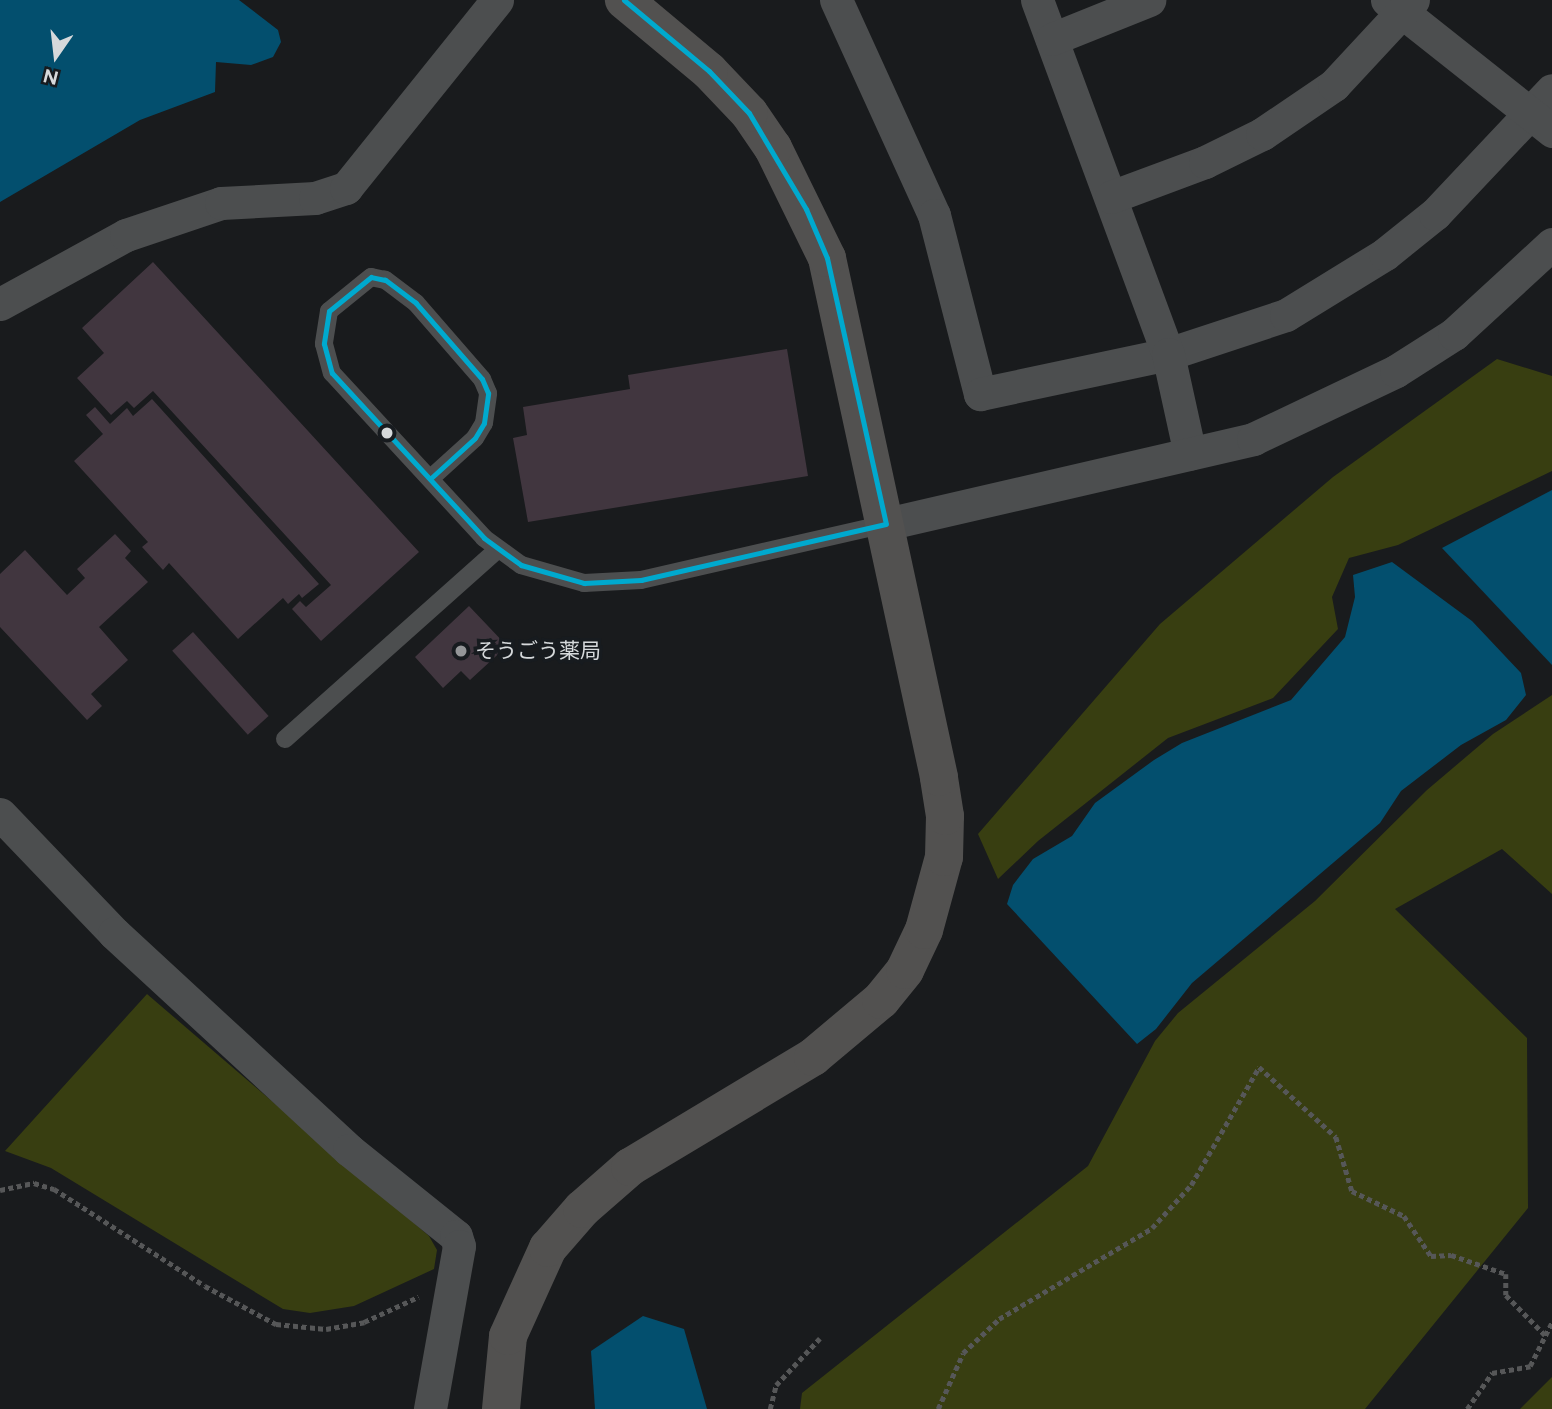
<!DOCTYPE html>
<meta charset="utf-8">
<style>
body{margin:0}
#map{position:relative;width:1552px;height:1409px;overflow:hidden;background:#191b1d;font-family:Figtree,"Noto Sans JP",sans-serif}
div>[style]{position:absolute}
[style*='--x']{left:calc(var(--x)*1px);top:calc(var(--y)*1px);width:calc(var(--w)*1px);rotate:calc(var(--a)*1deg)}
.green>*{inset:0;background:#383e11}
.water>*{inset:0;background:#034f6e}
.building>*{inset:0;background:#41363f;transform-origin:0 0}
.path>*{height:4.5px;margin-top:-2.25px;transform-origin:0;background:repeating-linear-gradient(90deg,#565758 0 5px,transparent 0 8.5px)}
.lane>*{height:18px;margin:-9px;padding:0 9px;transform-origin:9px;border-radius:9px;background:#4c4e4f}
.street>*{height:33px;margin:-16.5px;padding:0 16.5px;transform-origin:16.5px;border-radius:16.5px;background:#4c4e4f}
.secondary>*{height:38px;margin:-19px;padding:0 19px;transform-origin:19px;border-radius:19px;background:#525150}
.bus-1>*{height:5px;margin:-2.5px;padding:0 2.5px;transform-origin:2.5px;border-radius:2.5px;background:#00a9ce}
.dots>*{width:19px;height:19px;translate:-50% -50%;box-sizing:border-box;border:4px solid #171b1f;border-radius:50%}
span{translate:-50% -50%;white-space:nowrap;text-align:center;line-height:1.15;-webkit-text-stroke:7px #171b1f;paint-order:stroke}
.poi-label{font-size:21px;color:#d6d9db}
.left{translate:0 -50%;text-align:left}
.north{position:absolute;left:21px;top:21px;width:70px;height:70px;-webkit-text-stroke:5px #171b1f;paint-order:stroke;rotate:194deg;font-size:19px;font-weight:700;line-height:28px;text-align:center;color:#d6d9db}
.north::after{content:'';display:block;margin:auto;width:24px;height:32px;background:#d6d9db;clip-path:polygon(50% 0,100% 100%,50% 72%,0 100%)}
</style>
<div id="map">
<div class="green">
<div style="clip-path:polygon(1497px 359px,1552px 376px,1552px 471px,1398px 545px,1349px 558px,1332px 597px,1338px 629px,1273px 698px,1168px 738px,1038px 841px,998px 879px,978px 834px,1160px 624px,1333px 477px)"></div>
<div style="clip-path:polygon(1552px 695px,1552px 894px,1502px 849px,1395px 909px,1527px 1038px,1528px 1208px,1365px 1409px,800px 1409px,802px 1393px,1088px 1166px,1155px 1041px,1178px 1013px,1315px 901px,1427px 790px,1493px 734px)"></div>
<div style="clip-path:polygon(147px 994px,429px 1236px,437px 1250px,434px 1269px,354px 1306px,310px 1313px,283px 1309px,51px 1168px,5px 1151px)"></div>
<div style="clip-path:polygon(1552px 1377px,1552px 1409px,1520px 1409px)"></div>
</div>
<div class="water">
<div style="clip-path:polygon(0 0,239px 0,278px 30px,281px 42px,273px 57px,251px 65px,216px 62px,215px 92px,140px 120px,0 202px)"></div>
<div style="clip-path:polygon(1552px 490px,1552px 665px,1442px 548px)"></div>
<div style="clip-path:polygon(1392px 562px,1472px 621px,1521px 673px,1526px 695px,1506px 720px,1461px 745px,1401px 791px,1380px 823px,1192px 983px,1156px 1029px,1137px 1044px,1007px 904px,1013px 885px,1033px 859px,1072px 836px,1095px 803px,1154px 760px,1182px 743px,1291px 700px,1345px 637px,1355px 597px,1353px 575px)"></div>
<div style="clip-path:polygon(643px 1316px,684px 1329px,707px 1409px,595px 1409px,591px 1351px)"></div>
</div>
<div class="building">
<div style="clip-path:polygon(153px 262px,419px 552px,321px 641px,292px 609px,300px 601px,306px 607px,331px 585px,153px 391px,134px 408px,127px 401px,111px 415px,77px 378px,104px 353px,82px 328px)"></div>
<div style="clip-path:polygon(787px 349px,808px 476px,528px 522px,513px 438px,527px 435px,523px 407px,630px 389px,628px 375px)"></div>
<div style="clip-path:polygon(152px 399px,319px 584px,302px 598px,299px 594px,288px 604px,283px 598px,238px 639px,169px 563px,163px 570px,142px 547px,148px 542px,74px 461px,103px 434px,86px 415px,95px 407px,110px 424px,127px 408px,133px 416px)"></div>
<div style="clip-path:polygon(115px 534px,131px 551px,125px 558px,148px 582px,99px 627px,128px 660px,91px 694px,102px 706px,87px 720px,0 627px,0 574px,25px 550px,67px 595px,85px 578px,77px 569px)"></div>
<div style="clip-path:polygon(469px 606px,507px 646px,470px 680px,461px 671px,443px 688px,415px 657px)"></div>
<div style="left:193px;top:632px;width:113px;height:28px;rotate:48deg"></div>
</div>
<div class="path">
<div style="--x:0;--y:1190;--w:35;--a:-12"></div>
<div style="--x:34;--y:1183;--w:21;--a:17"></div>
<div style="--x:54;--y:1189;--w:179;--a:32.7"></div>
<div style="--x:205;--y:1286;--w:81;--a:28.2"></div>
<div style="--x:276;--y:1324;--w:50;--a:5.7"></div>
<div style="--x:326;--y:1329;--w:39;--a:-10"></div>
<div style="--x:364;--y:1322;--w:60;--a:-24.8"></div>
<div style="--x:770;--y:1409;--w:25;--a:-76"></div>
<div style="--x:776;--y:1385;--w:64;--a:-46.9"></div>
<div style="--x:938;--y:1409;--w:61;--a:-65.9"></div>
<div style="--x:963;--y:1353;--w:50;--a:-43.4"></div>
<div style="--x:999;--y:1319;--w:178;--a:-30.7"></div>
<div style="--x:1152;--y:1228;--w:58;--a:-47.8"></div>
<div style="--x:1191;--y:1185;--w:136;--a:-60"></div>
<div style="--x:1259;--y:1067;--w:104;--a:42.3"></div>
<div style="--x:1336;--y:1137;--w:56;--a:73.5"></div>
<div style="--x:1352;--y:1191;--w:58;--a:25.7"></div>
<div style="--x:1404;--y:1216;--w:48;--a:56"></div>
<div style="--x:1431;--y:1256;--w:20;--a:-3"></div>
<div style="--x:1451;--y:1255;--w:58;--a:19.1"></div>
<div style="--x:1506;--y:1274;--w:21;--a:90"></div>
<div style="--x:1506;--y:1295;--w:56;--a:45.7"></div>
<div style="--x:1467;--y:1409;--w:44;--a:-55.2"></div>
<div style="--x:1492;--y:1373;--w:39;--a:-10"></div>
<div style="--x:1530;--y:1366;--w:49;--a:-63.4"></div>
</div>
<div class="lane">
<div style="--x:431;--y:478;--w:59;--a:-42.3"></div>
<div style="--x:475;--y:438;--w:17;--a:-59"></div>
<div style="--x:484;--y:423;--w:30;--a:-82"></div>
<div style="--x:488;--y:393;--w:15;--a:-113"></div>
<div style="--x:482;--y:379;--w:101;--a:-131"></div>
<div style="--x:416;--y:303;--w:39;--a:-143"></div>
<div style="--x:385;--y:280;--w:14;--a:-168"></div>
<div style="--x:371;--y:277;--w:54;--a:141"></div>
<div style="--x:329;--y:311;--w:33;--a:99"></div>
<div style="--x:324;--y:344;--w:30;--a:75"></div>
<div style="--x:332;--y:373;--w:224;--a:47.3"></div>
<div style="--x:484;--y:538;--w:46;--a:36.1"></div>
<div style="--x:521;--y:565;--w:66;--a:15.9"></div>
<div style="--x:584;--y:583;--w:57;--a:-3"></div>
<div style="--x:641;--y:580;--w:251;--a:-12.9"></div>
<div style="--x:285;--y:739;--w:284;--a:-41.7"></div>
</div>
<div class="street">
<div style="--x:836;--y:0;--w:236;--a:65.5"></div>
<div style="--x:934;--y:215;--w:185;--a:75.6"></div>
<div style="--x:980;--y:394;--w:192;--a:-12"></div>
<div style="--x:1168;--y:354;--w:124;--a:-18.3"></div>
<div style="--x:1286;--y:315;--w:116;--a:-31.6"></div>
<div style="--x:1385;--y:254;--w:64;--a:-38.7"></div>
<div style="--x:1435;--y:214;--w:170;--a:-46.7"></div>
<div style="--x:1037;--y:0;--w:377;--a:69.7"></div>
<div style="--x:1168;--y:354;--w:102;--a:77.6"></div>
<div style="--x:1387;--y:0;--w:211;--a:38.4"></div>
<div style="--x:1052;--y:39;--w:105;--a:-21.9"></div>
<div style="--x:1111;--y:197;--w:100;--a:-20.4"></div>
<div style="--x:1205;--y:162;--w:64;--a:-26.2"></div>
<div style="--x:1262;--y:134;--w:87;--a:-34.2"></div>
<div style="--x:1334;--y:85;--w:116;--a:-47.1"></div>
<div style="--x:0;--y:304;--w:144;--a:-28.7"></div>
<div style="--x:126;--y:235;--w:100;--a:-18.6"></div>
<div style="--x:221;--y:203;--w:94;--a:-3"></div>
<div style="--x:315;--y:198;--w:33;--a:-18"></div>
<div style="--x:346;--y:188;--w:241;--a:-51.2"></div>
<div style="--x:886;--y:524;--w:377;--a:-13"></div>
<div style="--x:1253;--y:439;--w:158;--a:-25.4"></div>
<div style="--x:1396;--y:371;--w:69;--a:-32.5"></div>
<div style="--x:1454;--y:334;--w:133;--a:-42.6"></div>
<div style="--x:0;--y:814;--w:165;--a:46.2"></div>
<div style="--x:114;--y:933;--w:320;--a:42.7"></div>
<div style="--x:349;--y:1150;--w:137;--a:38.8"></div>
<div style="--x:456;--y:1236;--w:10;--a:73"></div>
<div style="--x:459;--y:1246;--w:166;--a:100.1"></div>
</div>
<div class="secondary">
<div style="--x:501;--y:1409;--w:73;--a:-84.5"></div>
<div style="--x:508;--y:1336;--w:97;--a:-65.6"></div>
<div style="--x:548;--y:1248;--w:52;--a:-48.9"></div>
<div style="--x:582;--y:1209;--w:64;--a:-41.2"></div>
<div style="--x:630;--y:1167;--w:214;--a:-31"></div>
<div style="--x:813;--y:1057;--w:89;--a:-40"></div>
<div style="--x:881;--y:1000;--w:38;--a:-51"></div>
<div style="--x:905;--y:970;--w:44;--a:-64.6"></div>
<div style="--x:924;--y:930;--w:76;--a:-74.7"></div>
<div style="--x:944;--y:857;--w:41;--a:-88.6"></div>
<div style="--x:945;--y:816;--w:39;--a:-99"></div>
<div style="--x:939;--y:777;--w:531;--a:-102.18"></div>
<div style="--x:827;--y:258;--w:123;--a:-116.1"></div>
<div style="--x:773;--y:148;--w:42;--a:-124.4"></div>
<div style="--x:749;--y:113;--w:58;--a:-133.6"></div>
<div style="--x:709;--y:71;--w:111;--a:-140.1"></div>
</div>
<div class="bus-1">
<div style="--x:624;--y:0;--w:111;--a:39.9"></div>
<div style="--x:709;--y:71;--w:58;--a:46.4"></div>
<div style="--x:749;--y:113;--w:112;--a:59.3"></div>
<div style="--x:806;--y:209;--w:53;--a:66.8"></div>
<div style="--x:827;--y:258;--w:272;--a:77.5"></div>
<div style="--x:431;--y:478;--w:59;--a:-42.3"></div>
<div style="--x:475;--y:438;--w:17;--a:-59"></div>
<div style="--x:484;--y:423;--w:30;--a:-82"></div>
<div style="--x:488;--y:393;--w:15;--a:-113"></div>
<div style="--x:482;--y:379;--w:101;--a:-131"></div>
<div style="--x:416;--y:303;--w:39;--a:-143"></div>
<div style="--x:385;--y:280;--w:14;--a:-168"></div>
<div style="--x:371;--y:277;--w:54;--a:141"></div>
<div style="--x:329;--y:311;--w:33;--a:99"></div>
<div style="--x:324;--y:344;--w:30;--a:75"></div>
<div style="--x:332;--y:373;--w:224;--a:47.3"></div>
<div style="--x:484;--y:538;--w:46;--a:36.1"></div>
<div style="--x:521;--y:565;--w:66;--a:15.9"></div>
<div style="--x:584;--y:583;--w:57;--a:-3"></div>
<div style="--x:641;--y:580;--w:251;--a:-12.9"></div>
</div>
<div class="dots">
<div style="left:387px;top:433px;background:#d6d9db"></div>
<div style="left:461px;top:651px;background:#949698"></div>
</div>
<div class="poi-label">
<span class="left" style="left:475px;top:651px">そうごう薬局</span>
</div>
<div class="north">N</div>
</div>
